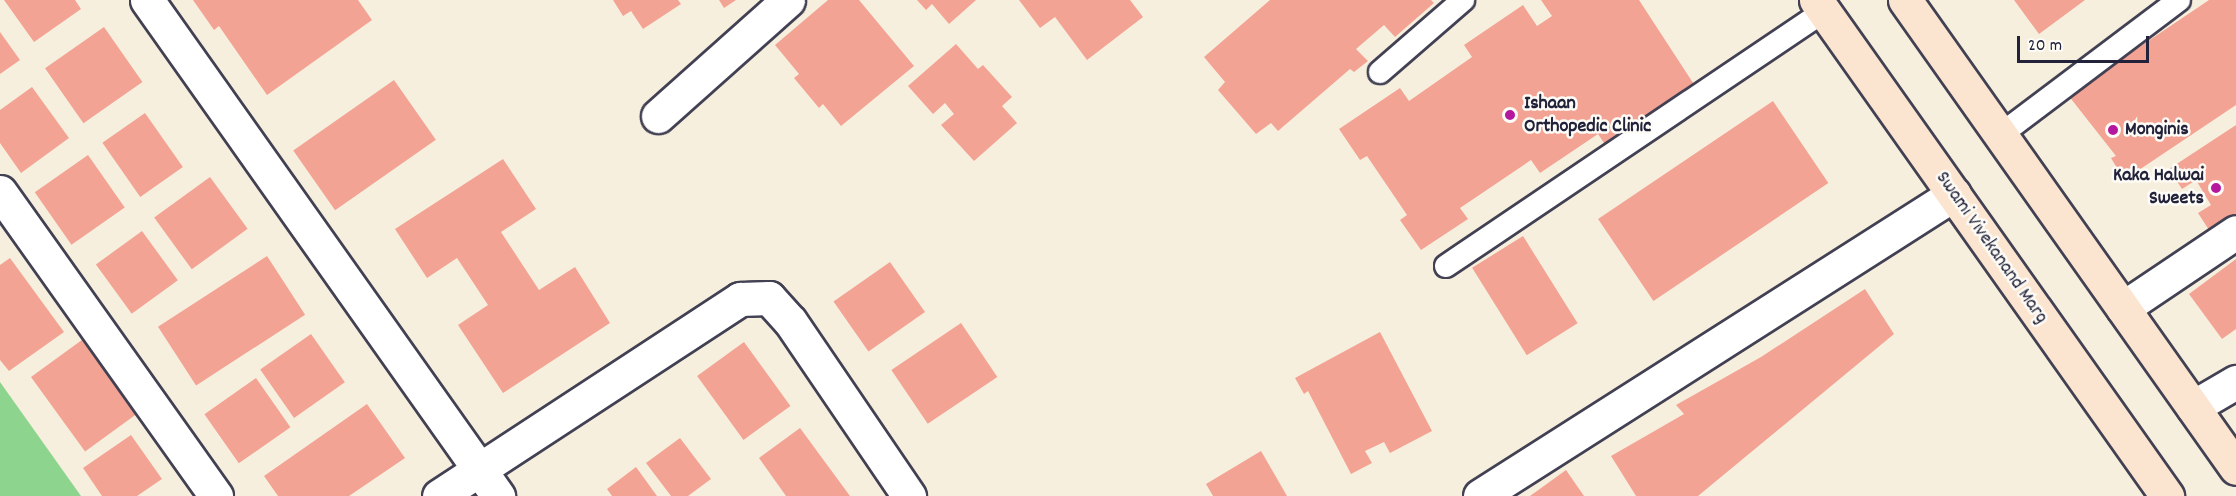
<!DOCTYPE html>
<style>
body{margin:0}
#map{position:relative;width:2236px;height:496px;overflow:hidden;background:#f7efde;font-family:Dekko,sans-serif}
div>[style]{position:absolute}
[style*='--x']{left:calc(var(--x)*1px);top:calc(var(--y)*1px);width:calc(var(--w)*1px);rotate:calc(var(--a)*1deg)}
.green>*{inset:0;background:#8dd48f}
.building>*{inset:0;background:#f3a394;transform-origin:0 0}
.roads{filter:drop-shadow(2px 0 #424153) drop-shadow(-2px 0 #424153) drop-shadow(0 2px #424153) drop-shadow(0 -2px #424153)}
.service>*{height:22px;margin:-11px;padding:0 11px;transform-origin:11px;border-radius:11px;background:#fff}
.minor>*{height:33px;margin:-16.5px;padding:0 16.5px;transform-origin:16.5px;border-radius:16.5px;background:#fff}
.secondary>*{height:33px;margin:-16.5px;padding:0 16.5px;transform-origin:16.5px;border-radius:16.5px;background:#fce5d0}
.dots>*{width:16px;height:16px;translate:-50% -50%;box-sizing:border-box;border:3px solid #fdfcf7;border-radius:50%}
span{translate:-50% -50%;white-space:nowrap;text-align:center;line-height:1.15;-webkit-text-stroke:5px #fdfcf7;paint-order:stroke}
.poi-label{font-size:20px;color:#22223b;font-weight:700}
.left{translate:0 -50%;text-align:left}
.right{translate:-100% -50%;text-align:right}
.street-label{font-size:20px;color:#22223b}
.scale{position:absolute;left:2017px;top:36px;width:132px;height:27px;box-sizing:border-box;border:3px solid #22223b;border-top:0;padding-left:8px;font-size:18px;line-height:21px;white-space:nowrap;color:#22223b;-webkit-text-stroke:4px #fdfcf7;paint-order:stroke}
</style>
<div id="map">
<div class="green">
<div style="clip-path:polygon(0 382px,81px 496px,0 496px)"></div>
</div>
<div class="building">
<div style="clip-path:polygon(4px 0,75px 0,81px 9px,34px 42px)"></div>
<div style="clip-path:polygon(193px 0,358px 0,372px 20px,267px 95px,219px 26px,214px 30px)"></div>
<div style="clip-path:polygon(613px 0,678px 0,681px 4px,643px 29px,631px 11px,623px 16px)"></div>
<div style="clip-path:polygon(719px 0,736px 0,724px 8px)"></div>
<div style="clip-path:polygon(828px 0,859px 0,914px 66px,841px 126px,823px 104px,819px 108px,794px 78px,799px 74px,775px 45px)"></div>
<div style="clip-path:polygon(917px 0,976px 0,949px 24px,932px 4px,926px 10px)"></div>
<div style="clip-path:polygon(1019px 0,1130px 0,1143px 17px,1087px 60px,1055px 17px,1040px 28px)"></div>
<div style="clip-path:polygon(1270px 0,1431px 0,1434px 3px,1395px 37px,1384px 25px,1356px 49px,1368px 61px,1354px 72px,1350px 69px,1278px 131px,1271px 123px,1256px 134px,1218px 90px,1225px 82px,1204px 57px)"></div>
<div style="clip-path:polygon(1541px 0,1639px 0,1697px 89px,1608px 149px,1598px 134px,1540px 173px,1531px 160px,1460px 208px,1468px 219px,1421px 250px,1400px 220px,1407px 215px,1367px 156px,1360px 160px,1339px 129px,1400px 88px,1409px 101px,1472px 57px,1464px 45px,1523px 5px,1537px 26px,1552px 16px)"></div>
<div style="clip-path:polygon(2014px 0,2085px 0,2039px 34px)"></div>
<div style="clip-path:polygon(2209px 0,2236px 0,2236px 105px,2124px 180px,2111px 158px,2116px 156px,2068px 95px)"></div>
<div style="left:104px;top:27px;width:67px;height:72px;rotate:55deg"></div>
<div style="clip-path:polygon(0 32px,20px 60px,0 74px)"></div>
<div style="clip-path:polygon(956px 44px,978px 69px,983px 65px,1012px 97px,1002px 106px,1017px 123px,974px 161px,941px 125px,954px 114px,945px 103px,933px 114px,908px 86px)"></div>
<div style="left:394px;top:80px;width:73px;height:123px;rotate:55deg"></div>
<div style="clip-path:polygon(32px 87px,69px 138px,21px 173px,0 143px,0 110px)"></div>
<div style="left:1773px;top:101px;width:99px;height:211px;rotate:56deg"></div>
<div style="left:145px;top:113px;width:66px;height:52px;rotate:55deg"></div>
<div style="clip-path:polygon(2236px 125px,2236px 217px,2211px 233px,2198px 213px,2211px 205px,2196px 180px,2182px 189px,2169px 169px)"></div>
<div style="left:88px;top:155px;width:64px;height:65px;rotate:55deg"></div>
<div style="clip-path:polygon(503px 159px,536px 209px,501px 232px,539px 290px,575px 267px,610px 323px,503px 393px,458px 325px,488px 305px,457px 258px,427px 278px,395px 229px)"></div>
<div style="left:210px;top:177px;width:64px;height:69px;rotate:54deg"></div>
<div style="left:142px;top:231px;width:61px;height:57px;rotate:54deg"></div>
<div style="left:1523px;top:236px;width:103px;height:60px;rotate:58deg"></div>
<div style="left:267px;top:256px;width:70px;height:130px;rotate:57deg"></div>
<div style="clip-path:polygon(10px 258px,64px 332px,9px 371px,0 360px,0 265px)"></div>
<div style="clip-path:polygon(2236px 259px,2236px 329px,2222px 339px,2189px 294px)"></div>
<div style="left:890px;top:262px;width:61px;height:69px;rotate:55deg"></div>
<div style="clip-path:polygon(1865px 289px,1894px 334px,1698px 496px,1636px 496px,1611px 456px,1684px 414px,1676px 405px,1761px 357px)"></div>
<div style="left:961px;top:323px;width:65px;height:84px;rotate:56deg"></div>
<div style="clip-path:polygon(1380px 332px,1432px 431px,1390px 453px,1384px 442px,1365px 451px,1372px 463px,1351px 474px,1308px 391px,1304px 394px,1295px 378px)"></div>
<div style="left:311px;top:334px;width:59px;height:62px;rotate:55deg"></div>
<div style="left:86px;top:337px;width:92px;height:68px;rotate:54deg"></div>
<div style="left:744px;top:342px;width:79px;height:58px;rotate:54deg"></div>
<div style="left:256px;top:378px;width:60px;height:63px;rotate:55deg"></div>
<div style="clip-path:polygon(367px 404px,405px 458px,349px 496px,278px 496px,264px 476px)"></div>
<div style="clip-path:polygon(800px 428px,850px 496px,786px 496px,759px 458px)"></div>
<div style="clip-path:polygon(131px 435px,162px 479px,137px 496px,102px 496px,83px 468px)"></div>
<div style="clip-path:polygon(680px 438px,711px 479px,688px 496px,671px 496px,646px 463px)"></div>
<div style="clip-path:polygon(1261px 451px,1287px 496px,1213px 496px,1206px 484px)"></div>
<div style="clip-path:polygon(636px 467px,657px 496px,612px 496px,607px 489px)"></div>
<div style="clip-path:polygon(1566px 470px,1584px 496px,1530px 496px)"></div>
</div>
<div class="roads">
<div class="service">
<div style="--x:1380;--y:72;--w:110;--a:-40.9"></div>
<div style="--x:2000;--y:135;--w:224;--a:-37"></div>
<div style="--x:1446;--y:266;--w:456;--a:-34"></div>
</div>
<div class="minor">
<div style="--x:147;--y:0;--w:608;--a:54.71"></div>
<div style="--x:658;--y:116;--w:174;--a:-41.7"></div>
<div style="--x:0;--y:192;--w:373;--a:54.6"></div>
<div style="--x:2123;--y:308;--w:136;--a:-33.9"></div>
<div style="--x:2193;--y:407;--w:50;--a:-30.2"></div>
<div style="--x:439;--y:496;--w:360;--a:-33.2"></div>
<div style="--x:740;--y:299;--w:29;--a:-2"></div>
<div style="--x:769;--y:298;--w:31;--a:48"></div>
<div style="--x:790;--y:321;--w:212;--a:55.8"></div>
<div style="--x:1480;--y:496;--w:562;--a:-32.5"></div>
</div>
<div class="secondary">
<div style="--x:1816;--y:0;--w:608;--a:54.71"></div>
<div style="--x:1905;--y:0;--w:573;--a:54.73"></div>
</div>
</div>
<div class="dots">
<div style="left:1510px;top:115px;background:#b5179e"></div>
<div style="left:2113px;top:130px;background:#b5179e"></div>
<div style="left:2216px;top:188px;background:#b5179e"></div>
</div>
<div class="poi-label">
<span class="left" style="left:1524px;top:116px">Ishaan<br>Orthopedic Clinic</span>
<span class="left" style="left:2125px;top:130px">Monginis</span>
<span class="right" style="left:2204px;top:188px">Kaka Halwai<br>Sweets</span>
</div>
<div class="street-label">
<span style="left:1991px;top:248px;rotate:55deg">Swami Vivekanand Marg</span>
</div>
<div class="scale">20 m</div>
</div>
